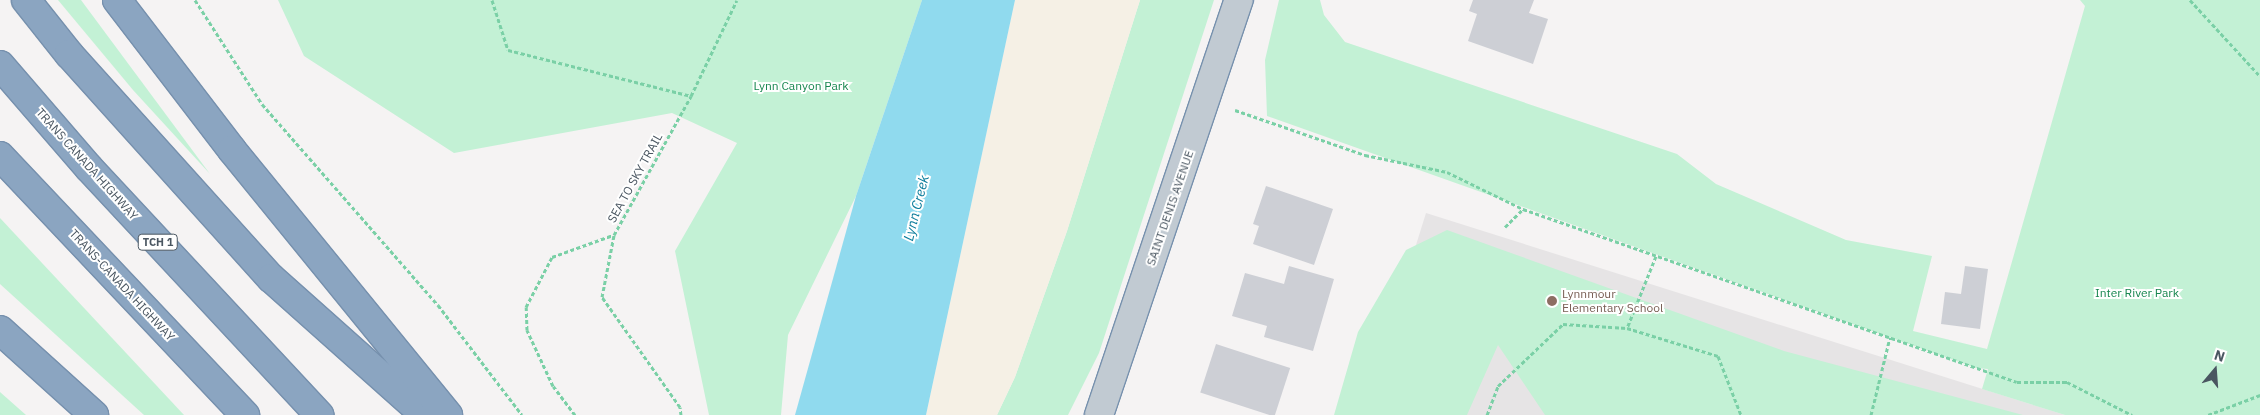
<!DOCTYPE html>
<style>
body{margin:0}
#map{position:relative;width:2260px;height:415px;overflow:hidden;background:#f5f3f3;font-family:"IBM Plex Sans",sans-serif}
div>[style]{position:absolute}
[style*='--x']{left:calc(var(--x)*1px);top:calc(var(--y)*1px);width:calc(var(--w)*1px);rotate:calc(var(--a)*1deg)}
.education>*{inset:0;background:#e6e4e5}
.green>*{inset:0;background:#c3f1d5}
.sand>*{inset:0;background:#f5f0e5}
.water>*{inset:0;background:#90daee}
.building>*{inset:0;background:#cdcfd5;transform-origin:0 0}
.path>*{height:3px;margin-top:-1.5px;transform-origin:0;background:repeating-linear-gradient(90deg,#7ad0a6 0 4px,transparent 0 6.5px)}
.roads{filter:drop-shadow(1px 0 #7690ad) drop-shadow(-1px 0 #7690ad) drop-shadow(0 1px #7690ad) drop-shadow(0 -1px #7690ad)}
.minor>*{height:28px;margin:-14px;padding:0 14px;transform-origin:14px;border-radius:14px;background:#c1cad2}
.motorway>*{height:28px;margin:-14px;padding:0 14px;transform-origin:14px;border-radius:14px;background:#8ba5c1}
.dots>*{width:14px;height:14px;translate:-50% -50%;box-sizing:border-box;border:2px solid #fff;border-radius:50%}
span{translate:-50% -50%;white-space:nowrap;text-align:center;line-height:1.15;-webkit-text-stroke:4px #fff;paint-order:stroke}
.shield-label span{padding:1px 4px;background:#fff;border:1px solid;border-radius:4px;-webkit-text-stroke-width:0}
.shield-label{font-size:11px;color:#4a5661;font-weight:700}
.park-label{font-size:12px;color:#17864f}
.street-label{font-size:12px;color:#4a5661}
.education-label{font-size:12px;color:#785e54}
.left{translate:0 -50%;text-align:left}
.water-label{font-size:14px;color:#0c7c9b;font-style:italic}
.north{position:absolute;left:2190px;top:345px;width:50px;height:50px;-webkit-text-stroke:4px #fff;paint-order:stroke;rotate:18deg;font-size:14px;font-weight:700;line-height:20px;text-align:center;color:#4a5661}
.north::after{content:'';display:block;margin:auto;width:18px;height:22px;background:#4a5661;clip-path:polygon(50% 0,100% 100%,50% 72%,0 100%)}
</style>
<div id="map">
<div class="education">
<div style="clip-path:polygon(1426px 213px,2065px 415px,1363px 415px)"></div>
</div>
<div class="green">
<div style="clip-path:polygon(58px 0,81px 0,210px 174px,133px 90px)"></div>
<div style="clip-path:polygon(278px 0,922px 0,856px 196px,788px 335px,781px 415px,709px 415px,675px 251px,737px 143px,672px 113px,454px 153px,304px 56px)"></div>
<div style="clip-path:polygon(1140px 0,1214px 0,1099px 353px,1068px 415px,997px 415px,1015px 377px,1067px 231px)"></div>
<div style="clip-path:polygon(1279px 0,1320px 0,1324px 15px,1345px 42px,1677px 154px,1716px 184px,1846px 240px,1932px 256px,1913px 331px,1987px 349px,2085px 6px,2080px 0,2260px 0,2260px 415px,2065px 415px,1982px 389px,1988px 369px,1976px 368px,1267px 116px,1265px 60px)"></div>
<div style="clip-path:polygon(0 218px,184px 415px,144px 415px,0 284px)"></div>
<div style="clip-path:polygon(1447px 230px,1784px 351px,2023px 415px,1545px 415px,1498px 345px,1467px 415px,1334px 415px,1358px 332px,1406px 250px)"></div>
<div style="clip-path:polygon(0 392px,26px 415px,0 415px)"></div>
</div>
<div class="sand">
<div style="clip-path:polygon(1015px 0,1140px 0,1067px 231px,1015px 377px,997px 415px,926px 415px)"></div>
</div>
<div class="water">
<div style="clip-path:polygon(922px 0,1015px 0,926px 415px,795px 415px,856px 196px)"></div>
</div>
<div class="building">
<div style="clip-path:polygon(1473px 0,1534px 0,1529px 13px,1548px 19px,1533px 64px,1468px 41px,1477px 14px,1469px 11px)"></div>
<div style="clip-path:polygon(1266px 186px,1333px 209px,1314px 265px,1253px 244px,1259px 226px,1253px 224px)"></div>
<div style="clip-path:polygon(1289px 266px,1334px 279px,1313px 351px,1264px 337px,1267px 326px,1232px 316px,1245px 273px,1284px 284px)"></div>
<div style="clip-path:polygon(1965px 266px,1988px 269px,1980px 329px,1941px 324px,1945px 292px,1961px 294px)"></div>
<div style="left:1216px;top:344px;width:78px;height:51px;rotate:18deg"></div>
</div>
<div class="path">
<div style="--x:195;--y:0;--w:124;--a:57.2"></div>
<div style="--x:262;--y:104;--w:267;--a:48.8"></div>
<div style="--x:438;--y:305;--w:138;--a:52.6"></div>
<div style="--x:492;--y:0;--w:52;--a:72.3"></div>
<div style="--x:508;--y:50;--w:189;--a:14.1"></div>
<div style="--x:2190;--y:0;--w:103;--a:47.4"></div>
<div style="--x:1235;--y:110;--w:138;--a:19.1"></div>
<div style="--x:1365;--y:155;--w:84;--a:11.7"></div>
<div style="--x:1447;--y:172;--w:85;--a:26"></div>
<div style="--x:1523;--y:209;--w:523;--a:19.3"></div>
<div style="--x:2017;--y:382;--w:50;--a:0"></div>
<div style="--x:2067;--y:382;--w:73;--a:26.9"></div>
<div style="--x:1505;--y:227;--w:25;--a:-45"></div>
<div style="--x:1656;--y:256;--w:78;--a:111.9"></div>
<div style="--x:1627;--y:328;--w:95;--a:17.1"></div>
<div style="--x:1718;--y:356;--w:63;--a:68.7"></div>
<div style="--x:575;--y:415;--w:36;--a:-127"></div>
<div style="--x:553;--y:386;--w:62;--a:-114.9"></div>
<div style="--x:527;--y:330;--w:23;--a:-92"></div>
<div style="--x:526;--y:307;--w:56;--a:-62.5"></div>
<div style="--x:552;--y:257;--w:65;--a:-19.8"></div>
<div style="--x:681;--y:415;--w:8;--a:-97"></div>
<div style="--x:680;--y:407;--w:135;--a:-125.3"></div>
<div style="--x:602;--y:297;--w:63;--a:-79"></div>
<div style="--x:614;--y:235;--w:159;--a:-61"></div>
<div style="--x:691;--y:96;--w:106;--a:-64.4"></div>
<div style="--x:1487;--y:415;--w:31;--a:-69"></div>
<div style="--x:1498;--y:386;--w:90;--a:-43.6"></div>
<div style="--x:1563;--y:324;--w:64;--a:3.6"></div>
<div style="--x:1871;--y:415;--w:80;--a:-76.3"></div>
<div style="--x:2208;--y:415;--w:56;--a:-21"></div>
</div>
<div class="roads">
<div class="minor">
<div style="--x:1099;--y:415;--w:438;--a:-71.4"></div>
</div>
<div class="motorway">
<div style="--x:26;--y:0;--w:69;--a:51.5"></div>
<div style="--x:69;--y:54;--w:302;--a:48"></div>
<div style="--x:271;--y:278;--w:206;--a:41.7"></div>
<div style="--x:117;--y:0;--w:189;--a:52.5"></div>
<div style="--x:232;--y:150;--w:342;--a:50.8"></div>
<div style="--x:0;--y:65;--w:136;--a:49.2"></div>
<div style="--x:89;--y:168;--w:338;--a:47"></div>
<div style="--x:0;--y:156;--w:357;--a:46.6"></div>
<div style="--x:0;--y:330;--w:127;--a:42.1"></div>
</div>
</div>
<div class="dots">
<div style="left:1552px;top:301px;background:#8d6e63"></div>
</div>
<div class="shield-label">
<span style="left:158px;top:242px">TCH 1</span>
</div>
<div class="park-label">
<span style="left:801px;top:86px">Lynn Canyon Park</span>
<span style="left:2137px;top:293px">Inter River Park</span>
</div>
<div class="street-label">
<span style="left:87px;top:164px;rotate:48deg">TRANS CANADA HIGHWAY</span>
<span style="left:635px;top:178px;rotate:-61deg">SEA TO SKY TRAIL</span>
<span style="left:1170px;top:208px;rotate:-71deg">SAINT DENIS AVENUE</span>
<span style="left:122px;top:285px;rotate:47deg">TRANS-CANADA HIGHWAY</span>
</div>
<div class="education-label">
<span class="left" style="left:1562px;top:301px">Lynnmour<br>Elementary School</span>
</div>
<div class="water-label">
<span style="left:916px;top:208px;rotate:-76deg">Lynn Creek</span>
</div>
<div class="north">N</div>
</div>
